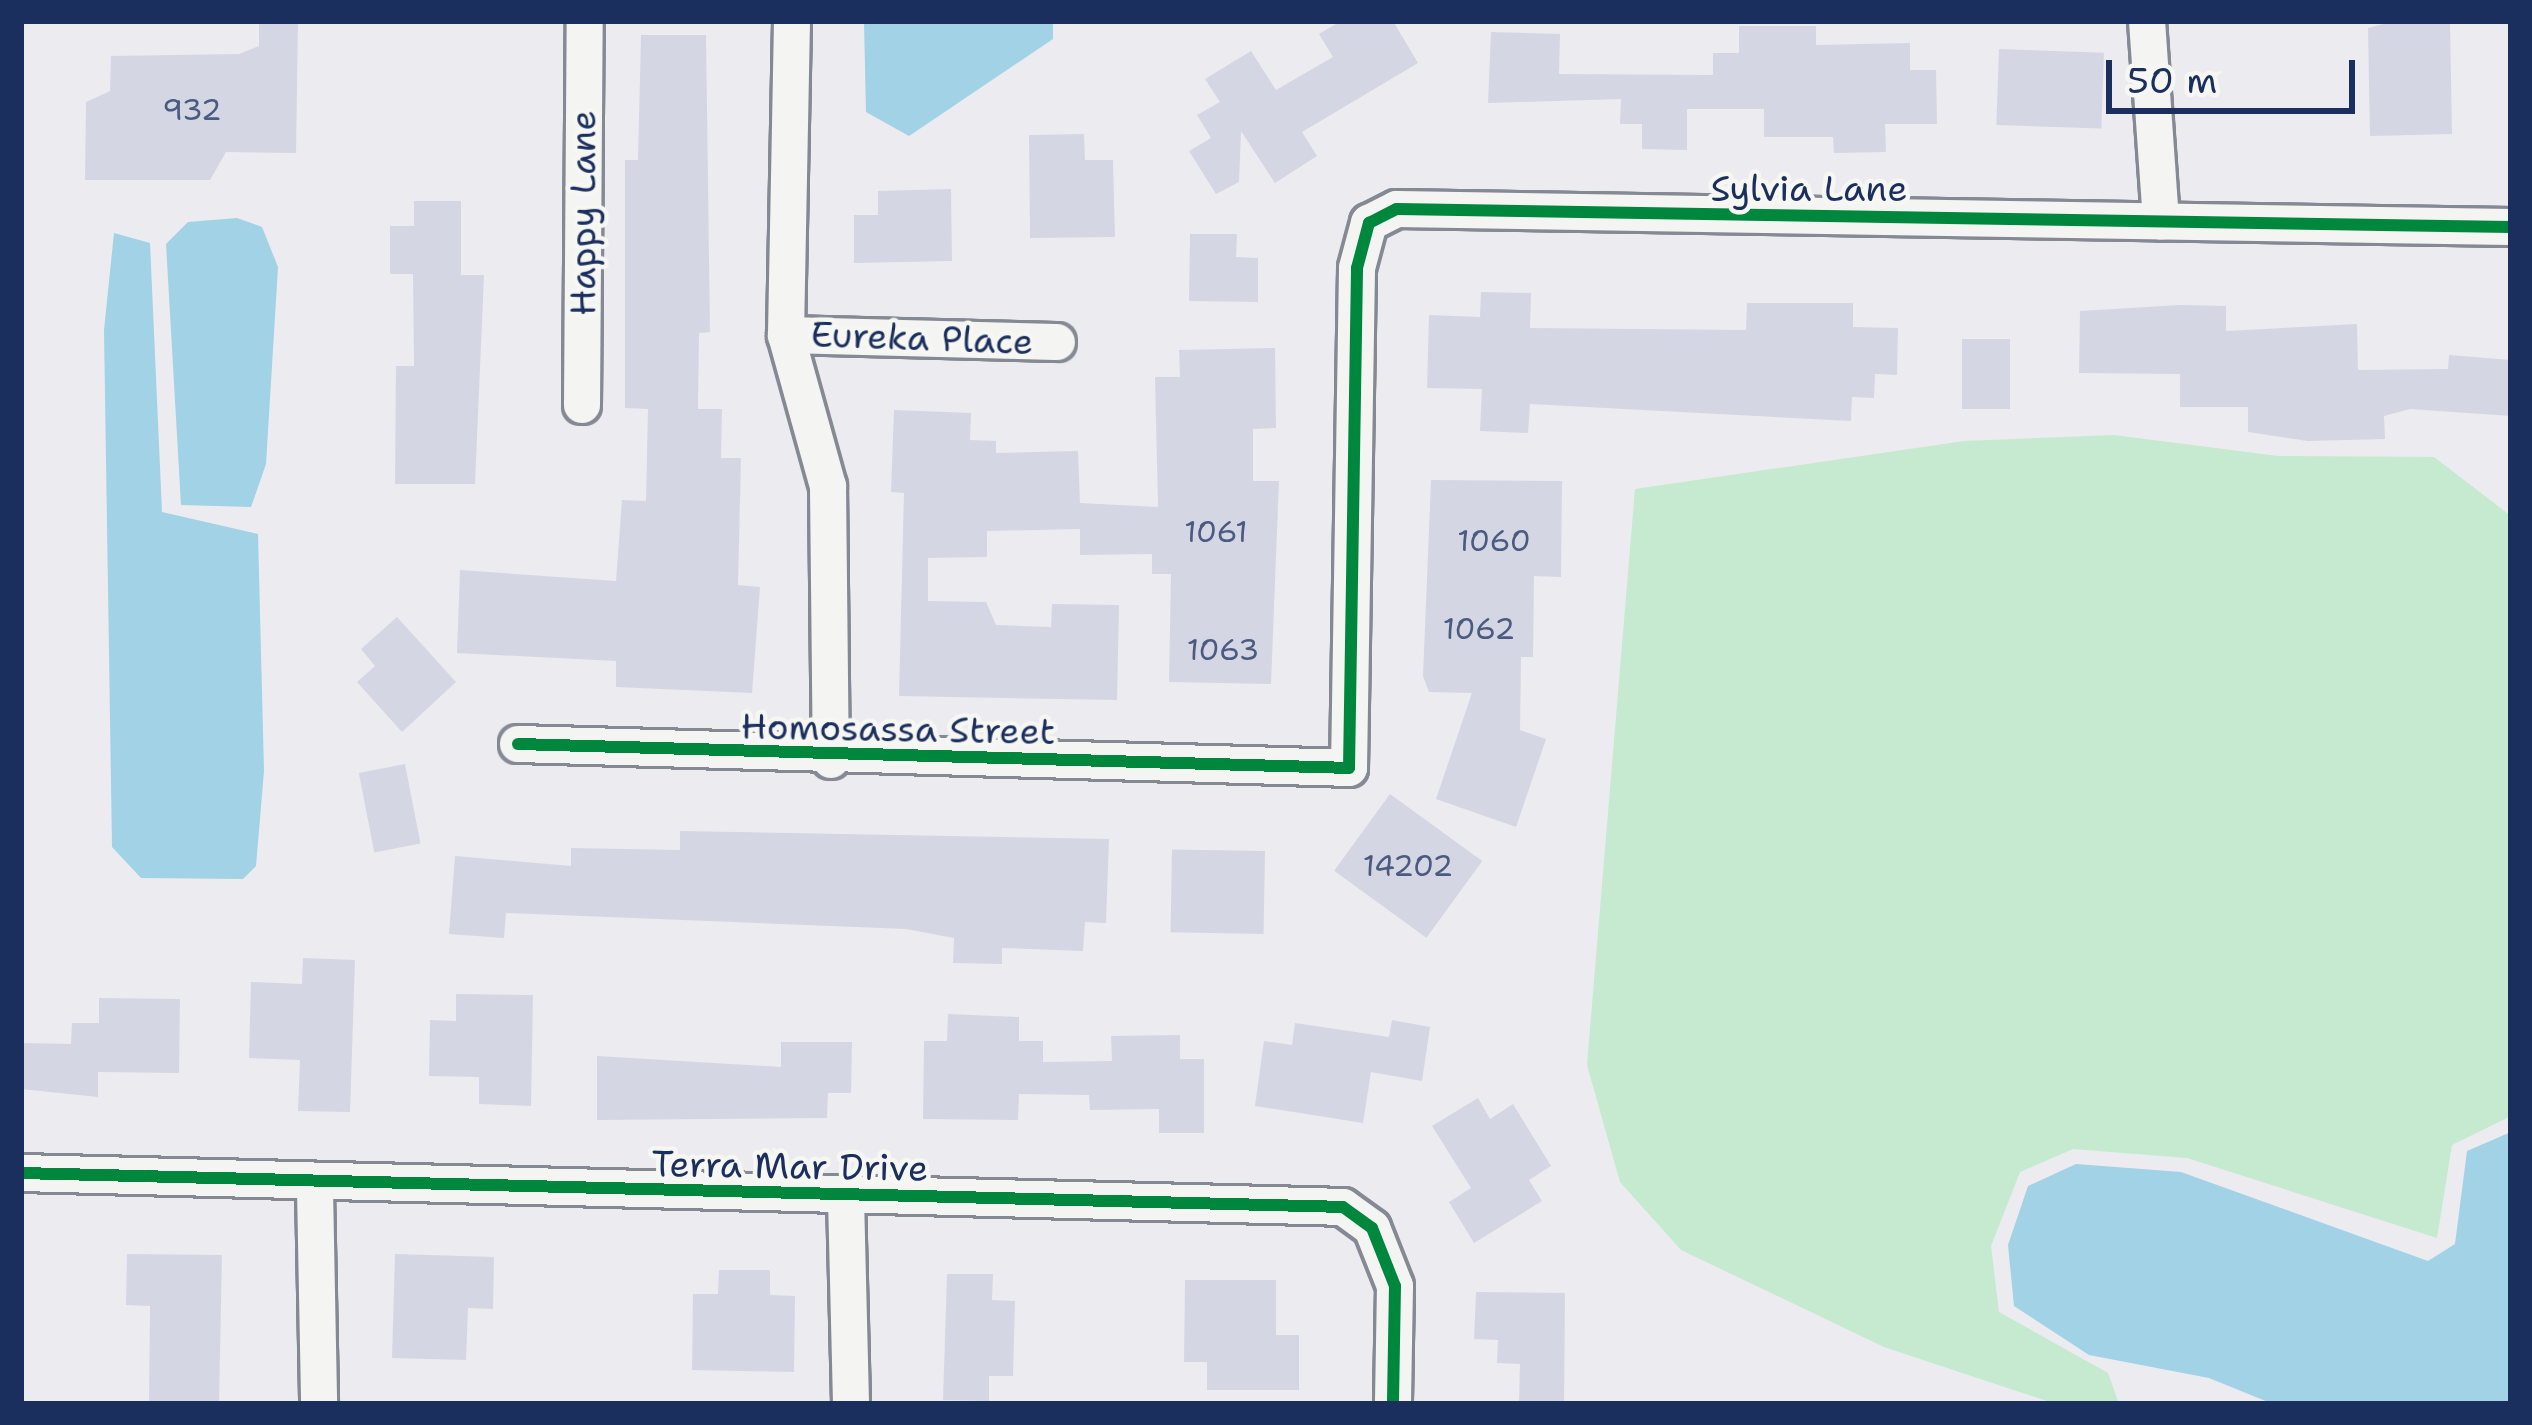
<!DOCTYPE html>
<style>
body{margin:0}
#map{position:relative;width:2532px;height:1425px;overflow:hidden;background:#ebebf0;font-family:"Shantell Sans",sans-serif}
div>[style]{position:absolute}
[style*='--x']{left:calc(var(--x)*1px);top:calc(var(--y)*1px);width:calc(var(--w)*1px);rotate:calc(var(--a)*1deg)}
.green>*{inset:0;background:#c5eacf}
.water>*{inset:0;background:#a1d2e6}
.building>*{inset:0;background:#d5d6e3;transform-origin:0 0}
.roads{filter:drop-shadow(3px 0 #858994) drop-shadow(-3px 0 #858994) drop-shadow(0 3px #858994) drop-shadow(0 -3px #858994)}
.minor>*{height:36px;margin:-18px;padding:0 18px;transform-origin:18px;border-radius:18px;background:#f4f4f3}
.cycleway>*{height:12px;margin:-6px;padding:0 6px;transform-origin:6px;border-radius:6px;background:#00873e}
span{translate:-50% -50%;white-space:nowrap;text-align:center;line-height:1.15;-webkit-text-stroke:9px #f6f6f2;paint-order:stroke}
.number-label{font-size:30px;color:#4a5a80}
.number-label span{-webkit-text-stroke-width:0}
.street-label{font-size:36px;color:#1b2f5e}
.frame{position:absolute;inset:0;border:24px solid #1b2f5e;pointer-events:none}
.scale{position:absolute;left:2106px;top:60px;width:249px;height:54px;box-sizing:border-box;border:6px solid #1b2f5e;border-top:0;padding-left:15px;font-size:36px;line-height:42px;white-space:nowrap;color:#1b2f5e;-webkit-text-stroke:9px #f6f6f2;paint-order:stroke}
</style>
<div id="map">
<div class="green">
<div style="clip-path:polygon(2114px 435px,2278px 456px,2434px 457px,2511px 516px,2511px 1116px,2452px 1145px,2437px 1238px,2187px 1158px,2073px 1149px,2020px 1172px,1991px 1246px,1999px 1312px,2108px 1373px,2119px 1404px,2056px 1404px,1884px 1347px,1681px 1250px,1620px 1182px,1587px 1065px,1635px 489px,1964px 441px)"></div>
</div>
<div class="water">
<div style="clip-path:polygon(864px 21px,1053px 21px,1053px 39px,909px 136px,866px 112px)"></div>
<div style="clip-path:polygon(237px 218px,262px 227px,278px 267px,266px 464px,251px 507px,181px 505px,166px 244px,188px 222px)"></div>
<div style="clip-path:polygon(114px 233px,150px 243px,162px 512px,258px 534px,264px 771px,256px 866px,243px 879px,141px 878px,112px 847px,104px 330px)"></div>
<div style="clip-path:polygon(2511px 1132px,2511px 1404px,2273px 1404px,2209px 1378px,2089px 1355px,2014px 1306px,2008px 1245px,2028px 1186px,2076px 1164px,2181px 1172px,2428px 1261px,2455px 1244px,2467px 1151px)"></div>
</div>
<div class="building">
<div style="clip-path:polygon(259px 21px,298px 21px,296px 153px,226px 152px,210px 180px,85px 180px,86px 102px,110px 91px,111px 56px,239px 54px,259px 46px)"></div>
<div style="clip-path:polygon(1341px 21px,1393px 21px,1418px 63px,1302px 132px,1317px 156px,1275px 183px,1241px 131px,1239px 182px,1216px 194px,1189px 151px,1211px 138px,1197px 115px,1220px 102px,1205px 79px,1251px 51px,1276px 90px,1333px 57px,1319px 34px)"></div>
<div style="clip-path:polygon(2395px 21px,2450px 21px,2452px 134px,2370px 136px,2368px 28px)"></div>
<div style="clip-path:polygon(1739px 26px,1816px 26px,1816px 45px,1910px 43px,1910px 70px,1936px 70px,1937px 124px,1885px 124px,1886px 152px,1834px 153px,1833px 137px,1764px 137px,1764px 109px,1687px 109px,1687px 150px,1642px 149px,1642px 124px,1620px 124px,1621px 99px,1488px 103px,1491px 32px,1560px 34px,1559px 74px,1713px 75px,1713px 53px,1739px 53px)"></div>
<div style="clip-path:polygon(641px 35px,706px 35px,710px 332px,699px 333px,698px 409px,722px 409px,721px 458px,741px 458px,738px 585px,760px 587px,752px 693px,616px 687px,616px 661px,457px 653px,460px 570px,616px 581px,622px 500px,646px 501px,648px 409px,625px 408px,625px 160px,638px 160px)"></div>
<div style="left:1999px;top:49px;width:105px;height:76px;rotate:2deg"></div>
<div style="clip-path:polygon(1084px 134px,1085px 160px,1113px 160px,1115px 237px,1030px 238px,1029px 135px)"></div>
<div style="clip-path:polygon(951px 189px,952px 261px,854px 263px,854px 215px,878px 215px,878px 191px)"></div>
<div style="clip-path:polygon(414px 201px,461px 201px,461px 275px,484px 275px,475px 484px,395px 484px,396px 366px,414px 366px,413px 274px,390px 274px,390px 226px,414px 226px)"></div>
<div style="clip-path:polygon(1190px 234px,1237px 234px,1236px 257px,1258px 258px,1258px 302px,1189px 301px)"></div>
<div style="clip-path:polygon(1481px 292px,1531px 293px,1530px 328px,1746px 330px,1747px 303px,1853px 303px,1853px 327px,1898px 328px,1897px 375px,1875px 374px,1874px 398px,1852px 397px,1851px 421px,1530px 404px,1528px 433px,1480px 431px,1482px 389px,1427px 388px,1429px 315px,1480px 317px)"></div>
<div style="clip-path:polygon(2180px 305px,2226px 306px,2226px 331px,2357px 324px,2358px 370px,2448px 369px,2449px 355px,2511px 360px,2511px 416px,2410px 409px,2384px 416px,2385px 439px,2308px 441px,2248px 432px,2248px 407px,2180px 407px,2180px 374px,2079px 373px,2080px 311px)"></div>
<div style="left:1962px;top:339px;width:48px;height:70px"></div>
<div style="clip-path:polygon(1275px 348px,1276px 428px,1253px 429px,1253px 481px,1279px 481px,1271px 684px,1169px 682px,1171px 574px,1152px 574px,1152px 554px,1080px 555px,1080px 529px,987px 531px,987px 557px,928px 558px,928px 601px,986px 602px,996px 625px,1051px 627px,1052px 604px,1119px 605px,1117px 700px,899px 696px,904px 493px,891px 492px,894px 410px,971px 413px,970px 440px,996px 441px,996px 453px,1078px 451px,1080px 503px,1158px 507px,1155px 377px,1180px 377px,1179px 350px)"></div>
<div style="clip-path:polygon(1431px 480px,1562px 481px,1561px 577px,1534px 576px,1533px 657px,1521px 657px,1520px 730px,1546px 739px,1516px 827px,1436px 799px,1472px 693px,1429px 692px,1423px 676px)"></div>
<div style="clip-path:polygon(397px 617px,456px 682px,402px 732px,357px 682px,375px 666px,361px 649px)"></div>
<div style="left:405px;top:764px;width:81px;height:47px;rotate:79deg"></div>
<div style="left:1390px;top:794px;width:114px;height:95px;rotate:36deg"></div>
<div style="clip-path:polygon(680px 831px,1109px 839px,1106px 923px,1085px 922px,1083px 951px,1002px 948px,1002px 964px,953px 963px,954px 938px,906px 929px,506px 913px,504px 938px,449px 934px,455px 856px,571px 866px,571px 848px,680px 850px)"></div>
<div style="left:1265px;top:851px;width:83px;height:93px;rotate:91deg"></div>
<div style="clip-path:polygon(303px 958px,355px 960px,350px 1112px,298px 1111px,300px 1060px,249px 1058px,251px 982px,302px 984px)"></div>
<div style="clip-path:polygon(456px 994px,533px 995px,531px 1106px,479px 1104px,479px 1077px,429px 1076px,430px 1020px,456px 1021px)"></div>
<div style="clip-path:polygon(99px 998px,180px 999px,179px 1073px,98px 1072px,98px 1097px,21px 1089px,21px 1043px,71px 1044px,72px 1023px,99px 1023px)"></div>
<div style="clip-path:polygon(948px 1014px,1019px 1017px,1019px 1041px,1043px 1041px,1043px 1062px,1112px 1061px,1111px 1036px,1180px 1035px,1180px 1059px,1204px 1059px,1204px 1133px,1159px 1133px,1159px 1109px,1090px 1110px,1089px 1095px,1019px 1094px,1018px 1120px,923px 1119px,924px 1041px,947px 1041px)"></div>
<div style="clip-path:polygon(1392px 1020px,1430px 1027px,1422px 1081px,1371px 1072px,1363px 1123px,1255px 1106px,1264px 1041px,1292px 1045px,1295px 1023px,1389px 1037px)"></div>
<div style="clip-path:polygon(781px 1042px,852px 1042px,851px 1093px,828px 1093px,827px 1118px,597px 1120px,597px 1056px,781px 1067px)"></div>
<div style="clip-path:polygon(1478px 1098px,1490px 1119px,1513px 1104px,1551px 1166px,1529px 1180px,1542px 1201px,1474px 1243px,1449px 1202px,1471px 1188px,1432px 1126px)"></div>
<div style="clip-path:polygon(127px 1254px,222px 1255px,219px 1404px,149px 1404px,150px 1306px,126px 1305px)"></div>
<div style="clip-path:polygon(395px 1254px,494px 1257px,493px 1309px,468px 1308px,466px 1360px,392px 1358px)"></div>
<div style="clip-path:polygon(719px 1270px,770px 1270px,770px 1295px,795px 1296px,794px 1372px,692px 1370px,693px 1294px,718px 1294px)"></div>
<div style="clip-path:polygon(947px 1274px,993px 1274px,992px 1300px,1015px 1301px,1013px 1376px,989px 1376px,989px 1401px,943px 1400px)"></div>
<div style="clip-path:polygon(1185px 1280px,1276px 1280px,1276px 1335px,1299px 1335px,1299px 1390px,1207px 1390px,1207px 1362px,1184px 1362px)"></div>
<div style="clip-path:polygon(1476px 1292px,1565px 1293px,1564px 1404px,1519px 1404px,1520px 1364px,1497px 1363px,1498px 1340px,1474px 1339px)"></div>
</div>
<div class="roads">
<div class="minor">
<div style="--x:792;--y:21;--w:314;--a:91.1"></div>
<div style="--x:786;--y:335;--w:157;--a:74.5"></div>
<div style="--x:828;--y:486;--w:274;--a:89.4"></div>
<div style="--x:2147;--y:21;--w:201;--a:86"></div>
<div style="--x:786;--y:335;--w:271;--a:1.5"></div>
<div style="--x:582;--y:405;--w:384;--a:-89.6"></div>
<div style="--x:518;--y:744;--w:831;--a:1.65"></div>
<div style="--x:1349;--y:768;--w:500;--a:-89.08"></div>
<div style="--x:1357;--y:268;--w:47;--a:-75.1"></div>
<div style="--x:1369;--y:223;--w:31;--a:-27"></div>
<div style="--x:1397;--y:209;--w:1114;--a:0.93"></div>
<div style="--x:21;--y:1173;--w:1322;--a:1.47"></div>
<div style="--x:1343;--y:1207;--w:36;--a:36"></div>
<div style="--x:1372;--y:1228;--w:62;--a:68.4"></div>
<div style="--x:1395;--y:1286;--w:118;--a:91"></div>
<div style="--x:315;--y:1189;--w:215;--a:88.9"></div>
<div style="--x:846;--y:1198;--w:206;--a:88.6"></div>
</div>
</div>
<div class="cycleway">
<div style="--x:518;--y:744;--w:831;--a:1.65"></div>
<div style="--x:1349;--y:768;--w:500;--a:-89.08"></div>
<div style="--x:1357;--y:268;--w:47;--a:-75.1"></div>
<div style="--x:1369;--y:223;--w:31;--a:-27"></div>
<div style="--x:1397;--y:209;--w:1114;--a:0.93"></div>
<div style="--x:21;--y:1173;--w:1322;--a:1.47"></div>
<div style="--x:1343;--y:1207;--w:36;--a:36"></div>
<div style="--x:1372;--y:1228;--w:62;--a:68.4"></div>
<div style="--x:1395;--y:1286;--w:118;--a:91"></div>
</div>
<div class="number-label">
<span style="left:192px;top:110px">932</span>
<span style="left:1216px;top:532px">1061</span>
<span style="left:1494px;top:541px">1060</span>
<span style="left:1479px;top:629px">1062</span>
<span style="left:1223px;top:650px">1063</span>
<span style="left:1408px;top:866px">14202</span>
</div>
<div class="street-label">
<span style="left:1809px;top:189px">Sylvia Lane</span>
<span style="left:583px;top:213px;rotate:-90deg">Happy Lane</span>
<span style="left:922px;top:338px;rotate:2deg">Eureka Place</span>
<span style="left:898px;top:729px;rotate:1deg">Homosassa Street</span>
<span style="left:790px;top:1166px;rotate:1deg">Terra Mar Drive</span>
</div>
<div class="frame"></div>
<div class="scale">50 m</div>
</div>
